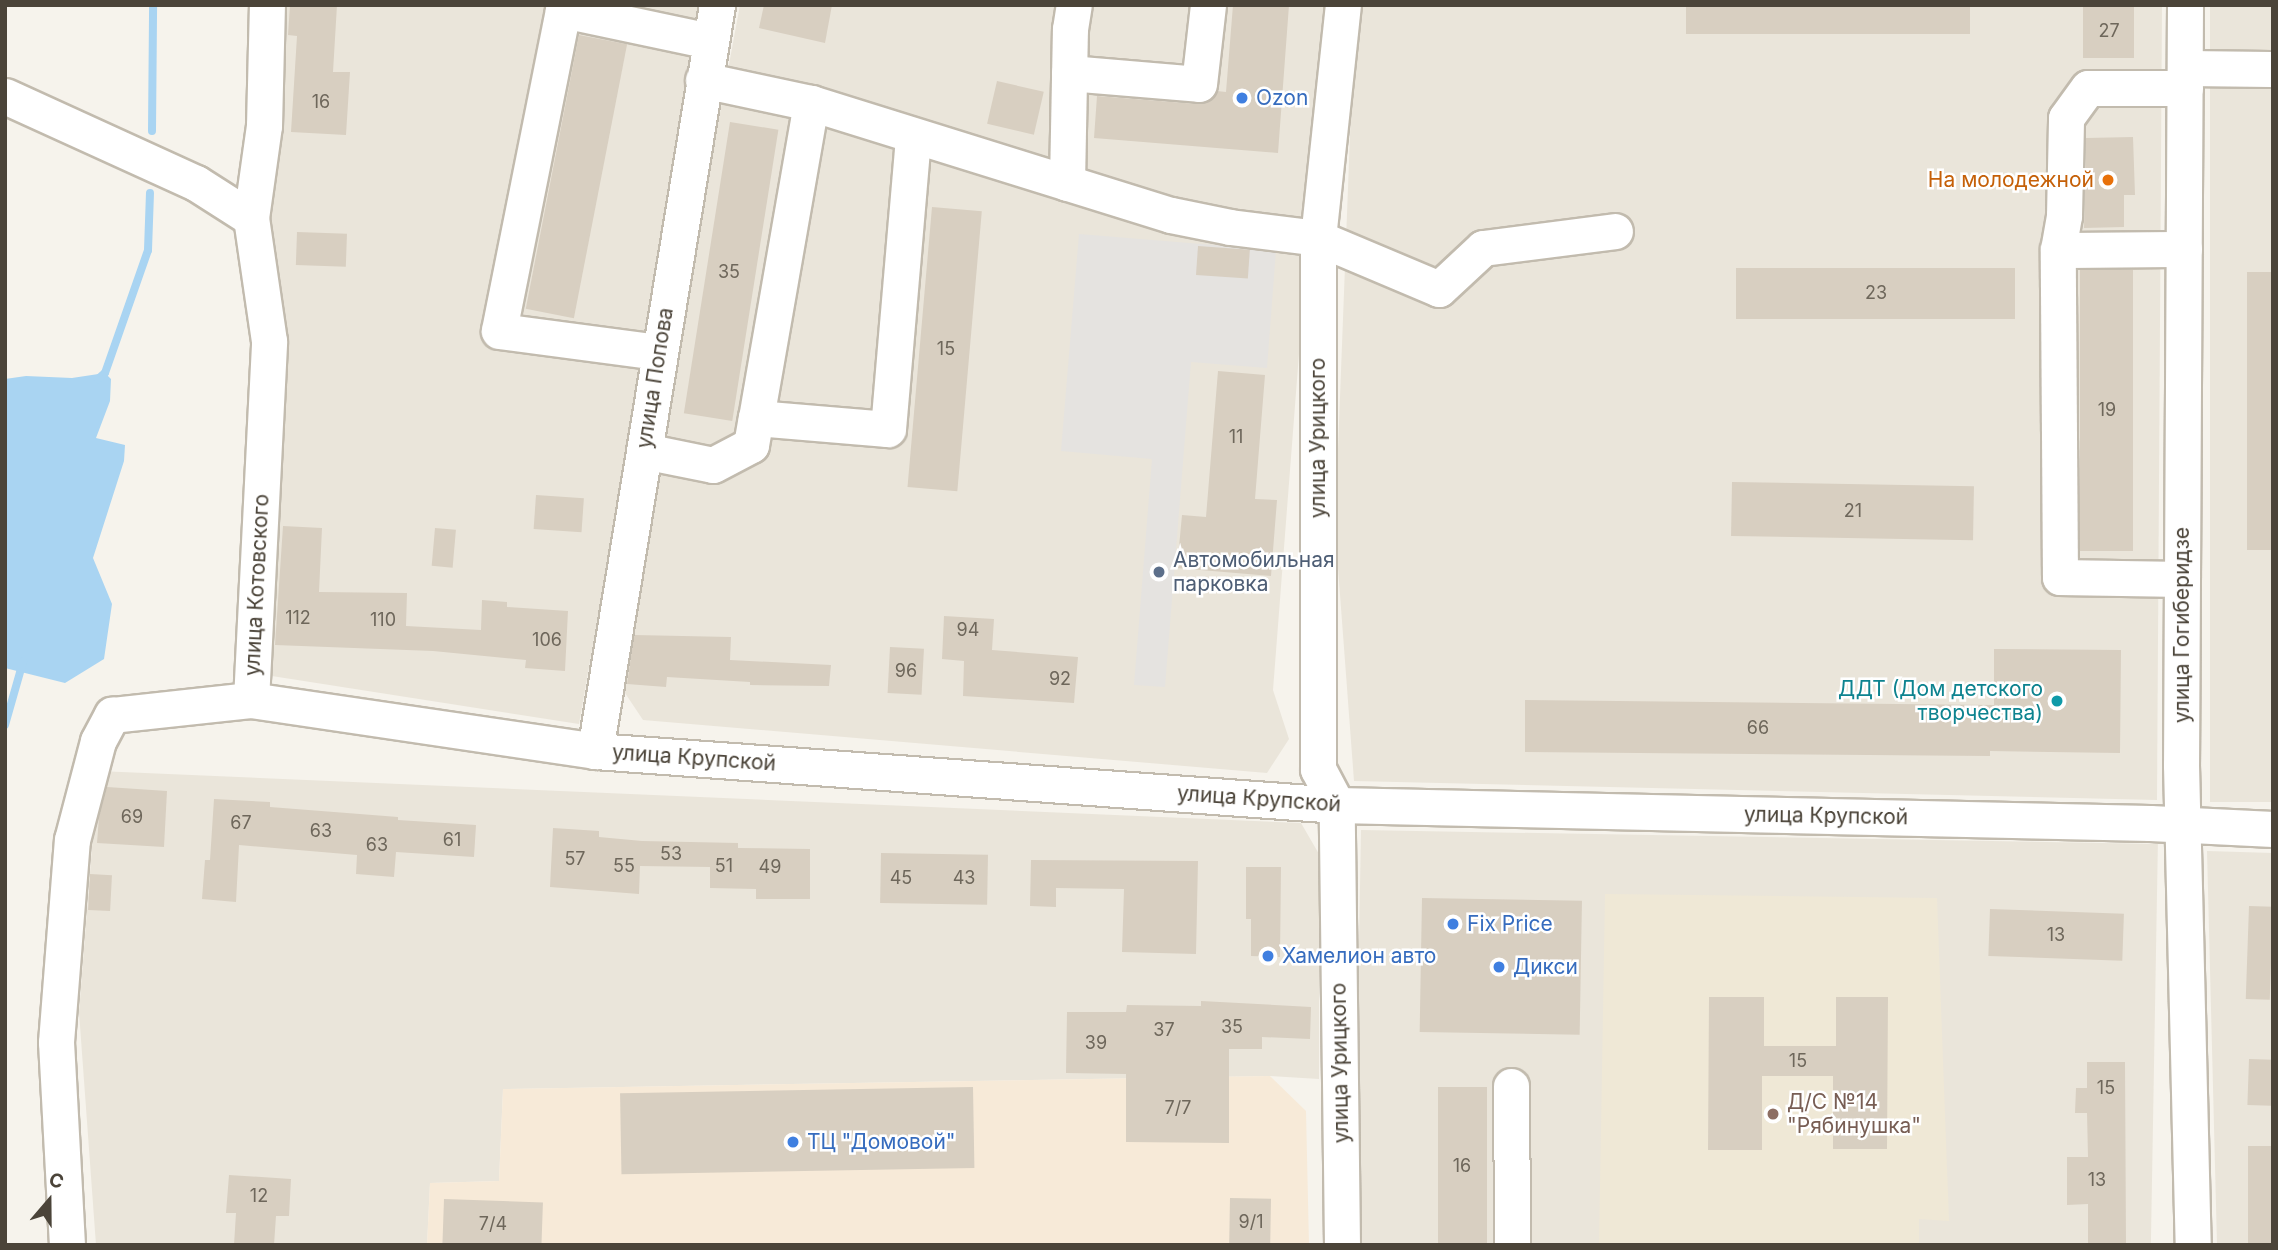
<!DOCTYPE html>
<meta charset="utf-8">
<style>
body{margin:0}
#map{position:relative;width:2278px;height:1250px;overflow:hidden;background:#f6f3ec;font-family:Inter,sans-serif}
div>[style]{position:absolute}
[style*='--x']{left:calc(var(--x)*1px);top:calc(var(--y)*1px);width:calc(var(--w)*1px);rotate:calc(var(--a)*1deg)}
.residential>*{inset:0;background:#eae5da;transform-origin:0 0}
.commercial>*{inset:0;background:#f7ead8}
.education>*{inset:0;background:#efe8d6}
.parking>*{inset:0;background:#e5e3e0}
.water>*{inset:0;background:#a9d4f2}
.stream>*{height:8px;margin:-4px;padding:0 4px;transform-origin:4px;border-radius:4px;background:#a9d4f2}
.building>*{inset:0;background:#d8cfc1;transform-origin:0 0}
.roads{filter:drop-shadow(2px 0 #c2bbae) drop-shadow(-2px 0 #c2bbae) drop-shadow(0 2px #c2bbae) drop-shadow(0 -2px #c2bbae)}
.minor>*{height:35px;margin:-17.5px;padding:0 17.5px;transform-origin:17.5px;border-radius:17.5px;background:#fff}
.dots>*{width:19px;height:19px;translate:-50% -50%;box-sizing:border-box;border:4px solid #fff;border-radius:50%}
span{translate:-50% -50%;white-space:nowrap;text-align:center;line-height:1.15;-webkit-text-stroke:5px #fff;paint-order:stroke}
.number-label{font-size:18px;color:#6e675b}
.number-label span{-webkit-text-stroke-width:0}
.shop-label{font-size:21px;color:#366cbe}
.left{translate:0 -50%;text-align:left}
.food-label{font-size:21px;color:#c56008}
.right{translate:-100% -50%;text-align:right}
.street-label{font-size:21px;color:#4b4439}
.service-label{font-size:21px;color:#4e5e75}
.culture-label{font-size:21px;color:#0d838f}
.education-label{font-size:21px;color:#785e54}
.frame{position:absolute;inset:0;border:7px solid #4b4439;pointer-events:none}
.north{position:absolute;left:14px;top:1166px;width:70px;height:70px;-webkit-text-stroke:5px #fff;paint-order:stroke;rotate:20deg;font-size:19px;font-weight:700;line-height:28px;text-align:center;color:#4b4439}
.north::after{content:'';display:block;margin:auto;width:24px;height:32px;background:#4b4439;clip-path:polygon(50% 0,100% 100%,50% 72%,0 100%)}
</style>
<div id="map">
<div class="residential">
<div style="clip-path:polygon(278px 5px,705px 5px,579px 724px,259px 674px)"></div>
<div style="clip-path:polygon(740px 5px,1326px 5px,1273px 690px,1289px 739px,1267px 773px,643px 720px,615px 678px)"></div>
<div style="clip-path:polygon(1355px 5px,2162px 5px,2157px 800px,1354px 781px,1335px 528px)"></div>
<div style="left:2210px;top:5px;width:63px;height:797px"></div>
<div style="clip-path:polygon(98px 771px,1301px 823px,1319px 854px,1319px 1079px,1270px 1076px,503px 1089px,499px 1181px,430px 1183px,427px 1245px,96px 1245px,79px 1012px)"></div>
<div style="left:1361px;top:830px;width:797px;height:415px;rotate:1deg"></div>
<div style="clip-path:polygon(2207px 851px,2273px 853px,2273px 1245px,2217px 1245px)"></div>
</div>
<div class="commercial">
<div style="clip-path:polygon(1270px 1076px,1306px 1111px,1309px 1245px,427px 1245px,430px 1183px,499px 1181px,503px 1089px)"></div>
</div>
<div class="education">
<div style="clip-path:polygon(1605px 894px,1937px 898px,1949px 1221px,1919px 1219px,1919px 1245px,1599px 1245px)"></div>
</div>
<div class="parking">
<div style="clip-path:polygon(1079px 234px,1276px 250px,1267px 368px,1191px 362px,1165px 687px,1134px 685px,1152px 459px,1061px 451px)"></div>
</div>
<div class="water">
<div style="clip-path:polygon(105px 373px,111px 379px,110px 401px,96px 438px,125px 445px,124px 461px,93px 558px,112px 604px,104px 659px,65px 683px,5px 668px,5px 379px,26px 376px,72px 378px)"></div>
</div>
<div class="stream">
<div style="--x:152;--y:131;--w:126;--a:-89.5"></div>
<div style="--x:98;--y:379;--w:9;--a:-41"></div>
<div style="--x:105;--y:373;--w:130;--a:-70.7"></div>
<div style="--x:148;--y:250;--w:57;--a:-88"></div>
<div style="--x:5;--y:725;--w:66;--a:-74.1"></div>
</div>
<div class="building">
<div style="clip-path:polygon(290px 5px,337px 5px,333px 72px,350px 72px,346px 135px,291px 132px,297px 36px,288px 35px)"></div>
<div style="clip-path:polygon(764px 5px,832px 5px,825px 43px,759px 28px)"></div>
<div style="clip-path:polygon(1233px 5px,1289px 5px,1278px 153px,1094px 138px,1097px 96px,1197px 104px,1208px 102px,1217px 91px,1226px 92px)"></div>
<div style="left:1686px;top:5px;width:284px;height:29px"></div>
<div style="left:2083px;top:5px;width:51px;height:53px"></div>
<div style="left:579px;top:35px;width:49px;height:279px;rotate:11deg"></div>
<div style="left:997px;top:81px;width:48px;height:44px;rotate:13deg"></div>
<div style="left:730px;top:122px;width:49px;height:295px;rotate:9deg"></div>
<div style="clip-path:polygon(2133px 137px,2135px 195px,2124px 195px,2124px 227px,2084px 228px,2086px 138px)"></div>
<div style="left:932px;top:207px;width:50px;height:281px;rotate:5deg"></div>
<div style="left:297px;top:232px;width:50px;height:33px;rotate:2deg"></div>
<div style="left:1198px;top:246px;width:52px;height:29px;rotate:4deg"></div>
<div style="left:1736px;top:268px;width:279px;height:51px"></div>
<div style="left:2080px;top:270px;width:53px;height:281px"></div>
<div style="left:2247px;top:272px;width:26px;height:278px"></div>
<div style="clip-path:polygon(1218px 371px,1265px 375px,1255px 499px,1277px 500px,1271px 576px,1177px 568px,1182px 515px,1206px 517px)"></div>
<div style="left:1732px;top:482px;width:242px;height:54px;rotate:1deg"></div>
<div style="left:536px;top:495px;width:48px;height:34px;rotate:4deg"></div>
<div style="clip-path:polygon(283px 526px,322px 528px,319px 592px,407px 593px,406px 626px,481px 630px,482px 600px,507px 602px,507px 607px,568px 611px,565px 671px,525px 668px,526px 660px,433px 651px,275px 645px)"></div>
<div style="left:435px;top:528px;width:21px;height:38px;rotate:5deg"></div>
<div style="clip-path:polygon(944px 616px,994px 619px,992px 650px,1078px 657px,1074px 703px,963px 696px,964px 661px,942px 659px)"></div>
<div style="clip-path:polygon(634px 635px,731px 637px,730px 660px,831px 665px,829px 686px,750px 685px,750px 682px,667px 677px,666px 687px,627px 684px)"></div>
<div style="left:890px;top:647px;width:34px;height:46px;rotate:3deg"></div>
<div style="clip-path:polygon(1994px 649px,2121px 650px,2120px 753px,1990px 751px,1990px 756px,1525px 752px,1525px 700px,1994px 705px)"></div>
<div style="clip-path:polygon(107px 787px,167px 791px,164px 847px,97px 843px,99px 817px)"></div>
<div style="clip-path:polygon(214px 799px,270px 802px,270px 807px,398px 817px,398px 820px,476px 825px,474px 857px,396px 852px,394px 877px,356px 874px,357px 855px,239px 845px,236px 902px,202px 899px,205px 860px,210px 860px)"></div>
<div style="clip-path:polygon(553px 828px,599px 831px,599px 837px,642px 841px,738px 843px,738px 848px,810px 849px,810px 899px,756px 899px,756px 889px,710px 888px,710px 867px,640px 866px,639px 894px,550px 887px)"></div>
<div style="left:881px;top:853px;width:107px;height:50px;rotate:1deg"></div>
<div style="clip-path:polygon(1031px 860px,1198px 861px,1196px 954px,1122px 952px,1124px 889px,1056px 888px,1056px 907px,1030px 906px)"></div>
<div style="clip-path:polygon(1246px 867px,1281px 867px,1280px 957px,1251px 956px,1251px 919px,1246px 919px)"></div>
<div style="left:90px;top:874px;width:22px;height:36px;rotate:3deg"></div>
<div style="left:1422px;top:898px;width:160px;height:134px;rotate:1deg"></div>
<div style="left:2249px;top:906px;width:24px;height:93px;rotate:2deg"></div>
<div style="left:1990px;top:909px;width:134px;height:47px;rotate:2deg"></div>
<div style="clip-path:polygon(1709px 997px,1764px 997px,1764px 1046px,1836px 1046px,1836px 997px,1888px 997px,1887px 1149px,1833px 1149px,1833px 1076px,1762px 1076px,1762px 1150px,1708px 1150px)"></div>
<div style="clip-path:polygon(1201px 1001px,1311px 1007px,1310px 1039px,1262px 1037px,1262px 1049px,1229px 1049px,1229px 1143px,1126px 1142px,1126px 1074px,1066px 1073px,1067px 1012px,1126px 1012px,1127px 1005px,1201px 1006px)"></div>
<div style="left:2249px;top:1059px;width:24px;height:46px;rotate:2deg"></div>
<div style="clip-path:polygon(2087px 1062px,2125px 1062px,2126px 1245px,2088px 1245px,2088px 1204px,2067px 1205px,2067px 1157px,2088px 1157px,2087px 1113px,2075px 1113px,2076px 1088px,2087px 1088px)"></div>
<div style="left:973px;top:1087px;width:81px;height:353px;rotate:89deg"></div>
<div style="left:1438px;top:1087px;width:49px;height:158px"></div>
<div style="left:2273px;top:1146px;width:99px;height:25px;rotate:90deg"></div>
<div style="clip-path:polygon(229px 1175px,291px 1179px,289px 1216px,276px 1216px,274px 1245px,234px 1245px,236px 1213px,226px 1213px)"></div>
<div style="left:1230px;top:1198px;width:41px;height:47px;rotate:1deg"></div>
<div style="left:444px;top:1199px;width:99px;height:46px;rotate:2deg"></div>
</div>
<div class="roads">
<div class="minor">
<div style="--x:564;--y:5;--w:332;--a:101.3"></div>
<div style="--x:499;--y:331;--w:161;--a:7.5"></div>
<div style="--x:2185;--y:5;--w:760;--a:90.3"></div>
<div style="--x:2181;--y:765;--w:480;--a:88.6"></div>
<div style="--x:563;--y:10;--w:150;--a:11.9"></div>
<div style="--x:2185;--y:68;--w:88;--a:0.7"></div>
<div style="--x:1069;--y:73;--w:130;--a:4.8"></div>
<div style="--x:1199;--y:84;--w:80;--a:-83.5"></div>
<div style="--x:703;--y:80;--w:110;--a:12"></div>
<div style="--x:811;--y:103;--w:377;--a:17.3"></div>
<div style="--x:1171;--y:215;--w:60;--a:11.5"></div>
<div style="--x:1230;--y:227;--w:89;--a:7.1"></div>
<div style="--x:1318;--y:238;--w:131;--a:22.9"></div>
<div style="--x:1439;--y:289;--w:60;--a:-43"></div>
<div style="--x:1483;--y:248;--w:133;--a:-7.3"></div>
<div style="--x:5;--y:96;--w:210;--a:24.5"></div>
<div style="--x:196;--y:183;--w:65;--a:32.5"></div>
<div style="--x:811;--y:103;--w:320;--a:99.9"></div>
<div style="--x:756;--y:418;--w:132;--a:4.8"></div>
<div style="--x:888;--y:429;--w:292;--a:-85.1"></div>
<div style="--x:1067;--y:183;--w:154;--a:-88.9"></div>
<div style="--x:1070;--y:29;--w:24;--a:-81"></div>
<div style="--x:2058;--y:250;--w:35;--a:-80"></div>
<div style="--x:2064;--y:216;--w:98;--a:-88.8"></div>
<div style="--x:2066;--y:118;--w:37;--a:-54"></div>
<div style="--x:2088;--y:88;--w:97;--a:0"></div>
<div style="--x:644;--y:451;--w:70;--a:11.5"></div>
<div style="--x:713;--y:465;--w:43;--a:-27.8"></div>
<div style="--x:751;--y:445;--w:27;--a:-80"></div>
<div style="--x:2182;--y:579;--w:122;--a:-179.1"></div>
<div style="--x:2060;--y:577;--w:327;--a:-90.4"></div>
<div style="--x:2058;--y:250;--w:126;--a:-0.5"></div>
<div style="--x:251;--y:700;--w:348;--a:8.4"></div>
<div style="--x:595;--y:751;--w:744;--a:4.16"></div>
<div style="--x:1337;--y:805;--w:813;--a:1.27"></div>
<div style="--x:2150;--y:823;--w:123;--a:2.8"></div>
<div style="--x:595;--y:751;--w:756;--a:-80.71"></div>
<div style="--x:1511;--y:1086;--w:159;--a:89.6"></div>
<div style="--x:67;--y:1245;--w:203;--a:-93.1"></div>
<div style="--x:56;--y:1042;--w:203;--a:-85.5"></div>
<div style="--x:72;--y:840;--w:102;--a:-75.3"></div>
<div style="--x:98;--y:741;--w:30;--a:-62"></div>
<div style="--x:112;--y:715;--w:140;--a:-6.2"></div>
<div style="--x:251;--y:700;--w:359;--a:-87.1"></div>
<div style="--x:269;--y:341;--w:124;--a:-98.3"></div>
<div style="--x:251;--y:218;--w:93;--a:-82"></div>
<div style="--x:264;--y:126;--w:121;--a:-88.6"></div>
<div style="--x:1342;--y:1245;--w:440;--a:-90.7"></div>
<div style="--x:1337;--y:805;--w:41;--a:-117.8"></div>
<div style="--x:1318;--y:769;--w:531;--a:-90"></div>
<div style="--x:1318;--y:238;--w:234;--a:-83.9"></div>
</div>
</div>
<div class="dots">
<div style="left:1242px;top:98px;background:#3f7fe0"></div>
<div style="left:2108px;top:180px;background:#e8710a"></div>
<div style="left:1159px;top:572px;background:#5c6f8a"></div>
<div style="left:2057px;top:701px;background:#0f9aa8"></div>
<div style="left:1453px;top:924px;background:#3f7fe0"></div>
<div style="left:1268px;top:956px;background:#3f7fe0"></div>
<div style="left:1499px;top:967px;background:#3f7fe0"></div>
<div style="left:1773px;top:1114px;background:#8d6e63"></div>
<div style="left:793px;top:1142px;background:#3f7fe0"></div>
</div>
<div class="number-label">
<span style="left:2109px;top:31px">27</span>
<span style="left:321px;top:102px">16</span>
<span style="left:729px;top:272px">35</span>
<span style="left:1876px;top:293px">23</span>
<span style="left:946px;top:349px">15</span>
<span style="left:2107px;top:410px">19</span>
<span style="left:1236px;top:437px">11</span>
<span style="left:1853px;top:511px">21</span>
<span style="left:298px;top:618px">112</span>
<span style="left:383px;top:620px">110</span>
<span style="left:968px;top:630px">94</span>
<span style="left:547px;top:640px">106</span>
<span style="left:906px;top:671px">96</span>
<span style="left:1060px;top:679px">92</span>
<span style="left:1758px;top:728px">66</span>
<span style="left:132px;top:817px">69</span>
<span style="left:241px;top:823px">67</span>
<span style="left:321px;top:831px">63</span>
<span style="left:452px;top:840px">61</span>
<span style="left:377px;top:845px">63</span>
<span style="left:671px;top:854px">53</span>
<span style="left:575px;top:859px">57</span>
<span style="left:624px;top:866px">55</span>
<span style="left:724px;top:866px">51</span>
<span style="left:770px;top:867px">49</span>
<span style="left:901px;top:878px">45</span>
<span style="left:964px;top:878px">43</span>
<span style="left:2056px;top:935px">13</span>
<span style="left:1232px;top:1027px">35</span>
<span style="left:1164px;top:1030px">37</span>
<span style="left:1096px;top:1043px">39</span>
<span style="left:1798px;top:1061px">15</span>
<span style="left:2106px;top:1088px">15</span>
<span style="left:1178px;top:1108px">7/7</span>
<span style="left:1462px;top:1166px">16</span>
<span style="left:2097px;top:1180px">13</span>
<span style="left:259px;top:1196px">12</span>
<span style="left:1251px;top:1222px">9/1</span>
<span style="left:493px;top:1224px">7/4</span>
</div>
<div class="shop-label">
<span class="left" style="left:1256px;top:98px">Ozon</span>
<span class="left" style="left:1467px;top:924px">Fix Price</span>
<span class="left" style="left:1282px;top:956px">Хамелион авто</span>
<span class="left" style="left:1513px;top:967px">Дикси</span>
<span class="left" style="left:807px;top:1142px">ТЦ "Домовой"</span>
</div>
<div class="food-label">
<span class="right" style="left:2094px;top:180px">На молодежной</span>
</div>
<div class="street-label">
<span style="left:655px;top:378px;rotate:-81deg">улица Попова</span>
<span style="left:1318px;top:438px;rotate:-90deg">улица Урицкого</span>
<span style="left:257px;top:585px;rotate:-87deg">улица Котовского</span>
<span style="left:2182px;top:625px;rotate:-90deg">улица Гогиберидзе</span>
<span style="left:694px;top:758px;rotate:4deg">улица Крупской</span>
<span style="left:1259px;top:799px;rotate:4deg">улица Крупской</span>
<span style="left:1826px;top:816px;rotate:1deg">улица Крупской</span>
<span style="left:1340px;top:1063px;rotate:-91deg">улица Урицкого</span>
</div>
<div class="service-label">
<span class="left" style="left:1173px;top:572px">Автомобильная<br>парковка</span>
</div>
<div class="culture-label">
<span class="right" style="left:2043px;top:701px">ДДТ (Дом детского<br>творчества)</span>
</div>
<div class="education-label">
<span class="left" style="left:1787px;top:1114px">Д/С №14<br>"Рябинушка"</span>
</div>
<div class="frame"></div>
<div class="north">С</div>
</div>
